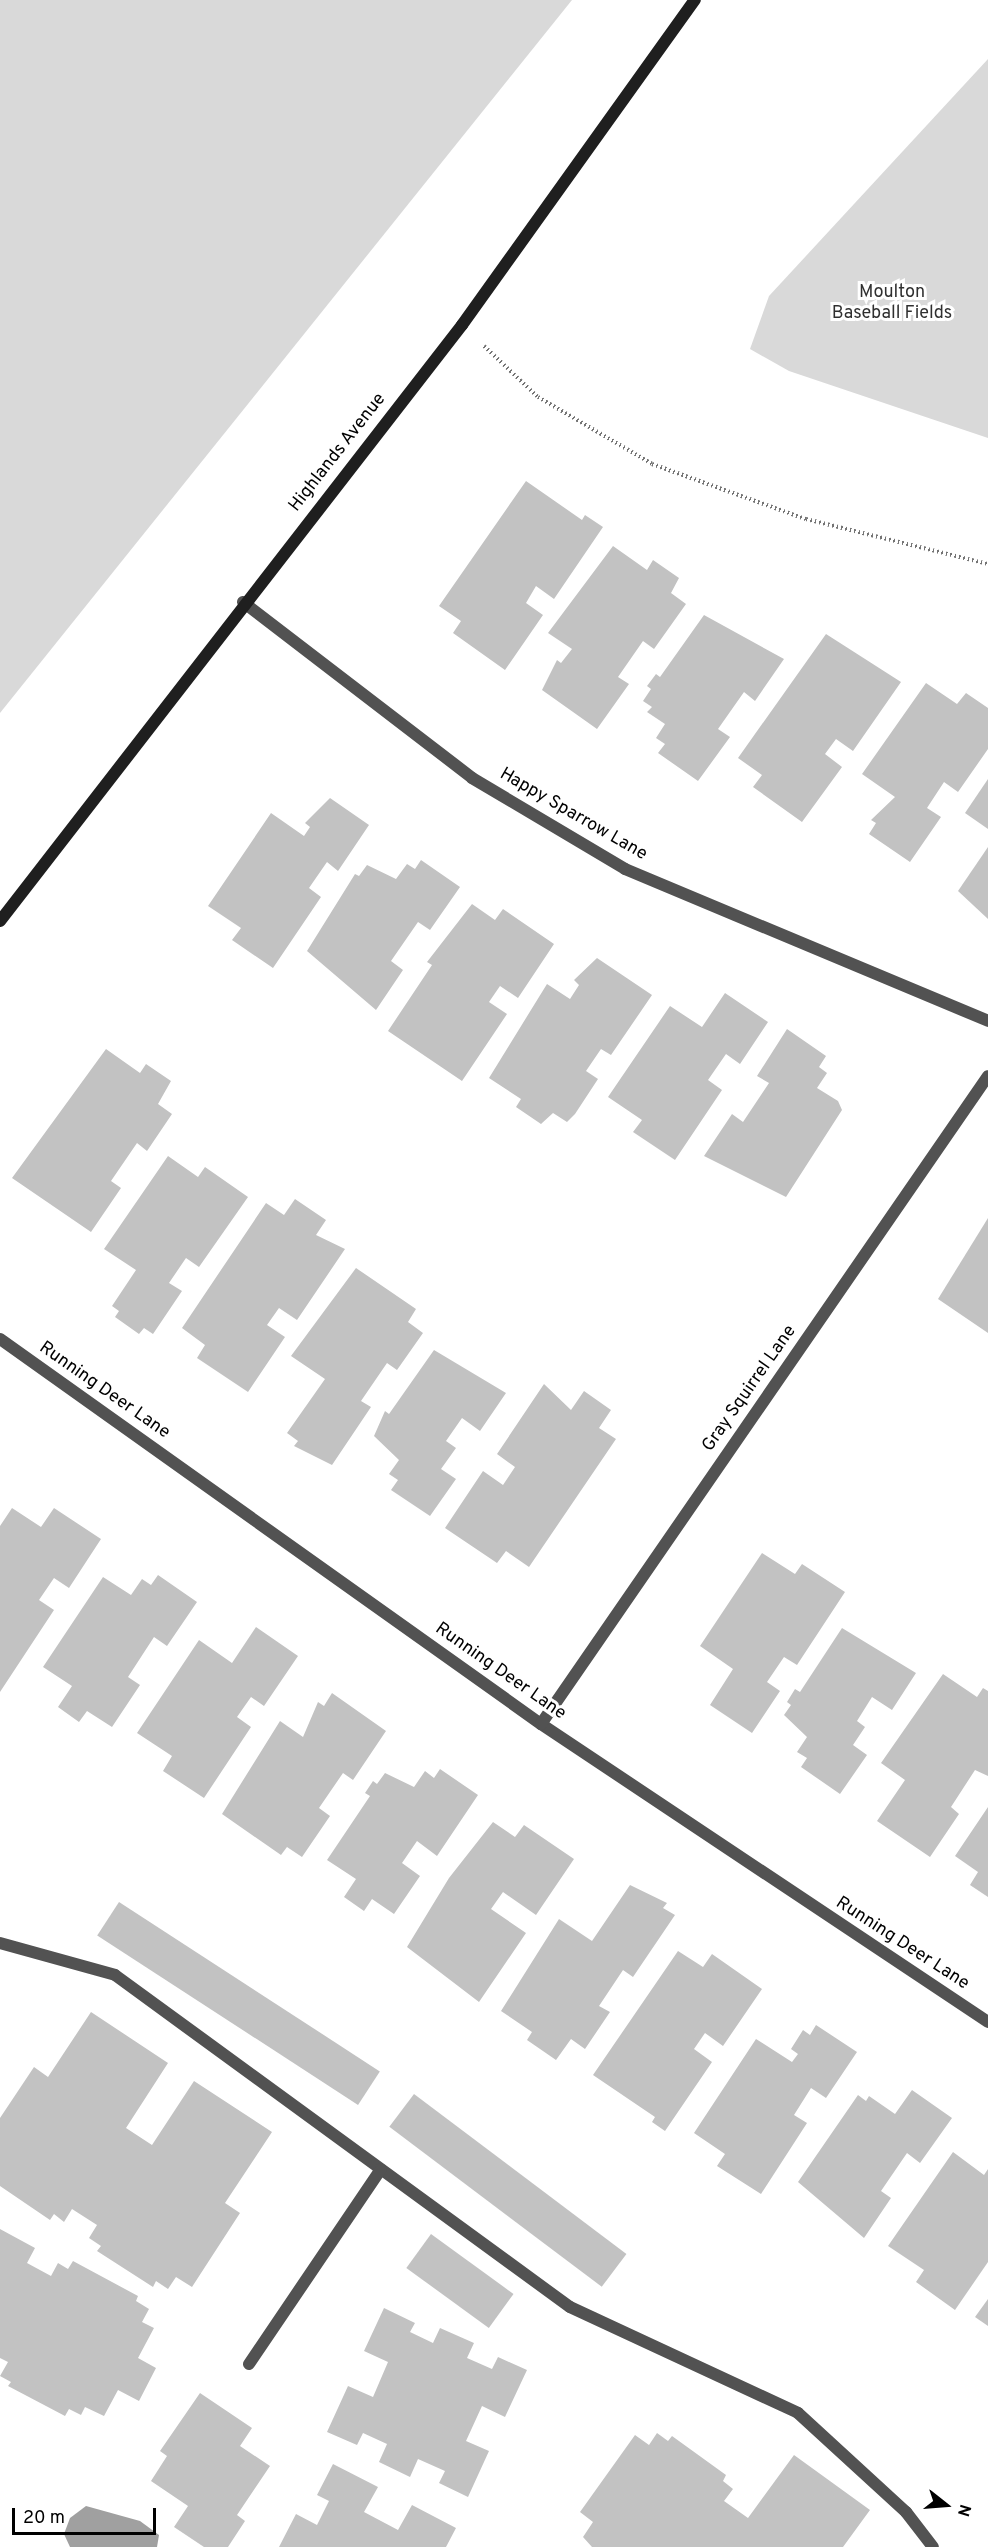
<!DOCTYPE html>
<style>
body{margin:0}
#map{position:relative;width:988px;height:2547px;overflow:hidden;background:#fff;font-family:Overpass,sans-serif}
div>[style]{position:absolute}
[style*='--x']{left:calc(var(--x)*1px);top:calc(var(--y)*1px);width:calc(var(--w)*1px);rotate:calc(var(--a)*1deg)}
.green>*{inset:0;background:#d9d9d9}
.water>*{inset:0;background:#a0a0a0}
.building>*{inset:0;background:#c2c2c2;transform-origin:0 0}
.path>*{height:4px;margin-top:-2px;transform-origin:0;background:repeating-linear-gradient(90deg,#747474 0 1.5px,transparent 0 4.5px)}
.service>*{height:12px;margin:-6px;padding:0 6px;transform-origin:6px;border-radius:6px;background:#525252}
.minor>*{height:12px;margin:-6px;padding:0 6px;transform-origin:6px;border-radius:6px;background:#525252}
.secondary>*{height:12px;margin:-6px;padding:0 6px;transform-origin:6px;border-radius:6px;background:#1f1f1f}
span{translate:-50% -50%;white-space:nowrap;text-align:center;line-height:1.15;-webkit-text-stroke:6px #fff;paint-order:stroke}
.park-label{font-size:18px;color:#303030}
.street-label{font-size:18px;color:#000}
.north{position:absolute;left:916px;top:2475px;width:60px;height:60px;-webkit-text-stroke:4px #fff;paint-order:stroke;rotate:107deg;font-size:16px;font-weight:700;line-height:24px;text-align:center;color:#000}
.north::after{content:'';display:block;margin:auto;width:21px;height:27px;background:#000;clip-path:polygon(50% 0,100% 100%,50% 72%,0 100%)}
.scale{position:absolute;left:12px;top:2508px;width:144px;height:27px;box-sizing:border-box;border:3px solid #000;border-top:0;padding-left:8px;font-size:18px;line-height:21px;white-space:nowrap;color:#000;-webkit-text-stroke:4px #fff;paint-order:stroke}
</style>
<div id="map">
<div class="green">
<div style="clip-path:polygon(0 0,572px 0,0 713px)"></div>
<div style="clip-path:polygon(988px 59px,988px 438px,789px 371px,750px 349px,769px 296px)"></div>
</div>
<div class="water">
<div style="clip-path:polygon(86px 2506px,140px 2521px,159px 2535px,157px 2547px,70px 2547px,64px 2534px,70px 2518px)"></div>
</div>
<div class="building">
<div style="clip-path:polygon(526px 481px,582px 520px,585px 515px,603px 527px,554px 599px,536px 586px,526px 603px,543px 615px,505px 670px,453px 633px,461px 621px,439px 606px)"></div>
<div style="clip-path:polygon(613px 546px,647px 570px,653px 560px,679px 578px,671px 593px,686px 604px,654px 649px,643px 641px,618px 677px,629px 684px,597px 729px,542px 690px,557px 660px,561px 663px,572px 649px,548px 633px)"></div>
<div style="clip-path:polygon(704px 615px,784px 659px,755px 701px,744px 692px,718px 729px,730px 737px,698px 781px,658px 753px,665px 744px,656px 738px,665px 724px,647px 712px,652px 707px,643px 701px,651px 689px,647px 686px,656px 674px,660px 677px)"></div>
<div style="clip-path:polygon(826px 634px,901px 682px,853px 751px,836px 739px,825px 754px,842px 767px,802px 822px,753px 787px,762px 775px,738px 758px)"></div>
<div style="clip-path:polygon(926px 683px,957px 704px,966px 693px,988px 708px,988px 749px,958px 792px,944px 782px,927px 808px,941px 817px,910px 862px,869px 834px,876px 823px,871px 820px,895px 797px,862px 774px)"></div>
<div style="clip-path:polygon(988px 779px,988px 829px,965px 813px)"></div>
<div style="clip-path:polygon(330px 798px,369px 825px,338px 871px,327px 862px,309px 888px,321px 897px,273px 968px,232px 940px,241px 928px,208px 906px,271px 813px,304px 836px,310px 827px,305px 823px)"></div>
<div style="clip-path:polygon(988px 847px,988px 919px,958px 891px)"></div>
<div style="clip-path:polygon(421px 860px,460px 887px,430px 930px,418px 922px,391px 961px,403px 970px,376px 1010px,307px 951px,355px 874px,359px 876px,367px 865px,396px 879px,407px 864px,415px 869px)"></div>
<div style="clip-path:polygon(472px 904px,495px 920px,503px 909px,554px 944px,518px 998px,500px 986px,489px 1002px,507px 1014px,462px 1081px,388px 1031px,432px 965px,427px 962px)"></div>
<div style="clip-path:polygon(597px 958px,652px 995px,611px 1055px,601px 1049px,586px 1071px,598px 1079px,575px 1114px,567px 1122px,553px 1113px,541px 1124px,516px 1107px,521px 1099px,489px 1078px,547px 984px,570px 999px,579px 985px,574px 980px)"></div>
<div style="clip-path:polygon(725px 993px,768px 1022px,740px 1064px,726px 1054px,708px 1080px,722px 1090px,675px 1160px,633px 1132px,642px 1120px,608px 1097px,670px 1006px,702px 1027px)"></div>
<div style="clip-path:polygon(787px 1029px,826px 1056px,819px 1067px,827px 1073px,817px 1088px,838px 1101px,842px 1110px,786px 1197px,704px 1156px,732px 1114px,743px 1122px,769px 1083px,757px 1076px)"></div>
<div style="clip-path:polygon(106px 1049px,140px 1073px,146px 1064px,171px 1081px,158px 1104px,172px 1114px,147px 1151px,137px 1143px,111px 1181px,121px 1188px,91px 1232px,12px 1178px)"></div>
<div style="clip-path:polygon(168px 1156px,198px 1177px,205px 1167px,248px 1197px,199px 1267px,186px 1258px,169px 1283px,182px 1291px,153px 1334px,144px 1328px,139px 1334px,115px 1317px,119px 1311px,112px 1306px,136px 1270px,104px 1249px)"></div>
<div style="clip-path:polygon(295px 1199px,326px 1220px,316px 1235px,345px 1249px,297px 1320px,279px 1308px,267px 1325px,285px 1337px,248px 1392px,197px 1358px,205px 1345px,182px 1328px,266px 1203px,284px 1215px)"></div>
<div style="clip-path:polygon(988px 1218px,988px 1333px,938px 1299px)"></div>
<div style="clip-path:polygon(356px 1268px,416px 1309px,408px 1322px,423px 1333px,397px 1370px,387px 1363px,361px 1401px,371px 1407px,332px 1465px,294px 1446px,298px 1441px,287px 1433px,325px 1379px,291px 1356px)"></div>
<div style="clip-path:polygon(434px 1350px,506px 1393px,480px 1431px,462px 1418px,446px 1441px,456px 1448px,441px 1469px,456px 1479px,430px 1516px,391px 1490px,398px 1480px,389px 1474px,399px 1460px,374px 1436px,385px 1411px,389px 1414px)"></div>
<div style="clip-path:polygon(544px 1384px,571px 1410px,584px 1391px,611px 1410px,599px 1428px,616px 1439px,529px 1567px,506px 1551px,497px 1563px,445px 1528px,483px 1471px,503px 1485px,515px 1467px,497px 1454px)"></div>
<div style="clip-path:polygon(12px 1508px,41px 1527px,54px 1508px,101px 1539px,69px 1588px,54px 1578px,39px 1600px,54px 1610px,0 1692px,0 1526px)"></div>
<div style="clip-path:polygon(762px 1553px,795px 1574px,802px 1564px,845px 1592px,797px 1665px,784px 1657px,767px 1682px,780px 1691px,752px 1733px,710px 1705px,733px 1669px,700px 1646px)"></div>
<div style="clip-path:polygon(158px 1575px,197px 1602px,167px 1646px,154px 1637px,128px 1677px,140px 1685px,112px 1727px,87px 1711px,79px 1722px,58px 1707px,72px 1686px,43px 1667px,103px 1577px,131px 1595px,142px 1579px,151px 1585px)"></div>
<div style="clip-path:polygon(256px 1627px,298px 1656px,264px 1706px,251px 1697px,237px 1717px,251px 1727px,204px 1798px,163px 1771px,172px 1756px,137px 1733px,199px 1640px,232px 1663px)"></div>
<div style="clip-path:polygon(842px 1628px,916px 1673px,892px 1710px,872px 1697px,857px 1721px,865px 1727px,853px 1745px,867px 1755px,840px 1794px,801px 1767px,807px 1758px,797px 1752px,807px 1737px,784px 1715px,791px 1705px,787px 1702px,795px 1689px,800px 1692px)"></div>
<div style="clip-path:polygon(943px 1674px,977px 1697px,983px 1688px,988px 1691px,988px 1776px,975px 1770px,951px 1807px,959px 1814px,930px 1857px,877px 1821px,905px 1780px,881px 1763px)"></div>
<div style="clip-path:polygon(332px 1693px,386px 1731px,353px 1780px,343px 1773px,319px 1808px,330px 1816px,302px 1857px,287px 1847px,281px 1855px,222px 1814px,280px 1721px,303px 1737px,318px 1702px,324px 1706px)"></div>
<div style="clip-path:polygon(440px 1769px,478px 1795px,437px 1856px,417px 1841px,402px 1863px,420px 1876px,394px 1914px,372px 1899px,364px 1911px,344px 1897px,356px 1879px,327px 1860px,370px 1796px,365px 1793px,373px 1781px,377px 1784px,385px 1773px,414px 1787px,425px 1771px,434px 1778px)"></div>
<div style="clip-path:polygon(988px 1807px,988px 1897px,970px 1885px,978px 1872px,955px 1856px)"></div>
<div style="clip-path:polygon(493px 1822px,515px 1837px,524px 1825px,574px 1859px,536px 1915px,503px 1892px,491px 1909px,526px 1933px,479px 2002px,407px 1947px,449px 1878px)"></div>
<div style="clip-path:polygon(630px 1885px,667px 1903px,663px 1908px,675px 1915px,633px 1977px,623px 1970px,599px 2006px,610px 2012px,585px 2049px,571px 2039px,556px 2060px,527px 2040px,532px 2032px,501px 2011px,559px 1919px,592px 1941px)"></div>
<div style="left:119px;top:1902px;width:311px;height:40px;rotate:33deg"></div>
<div style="clip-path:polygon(678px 1951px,703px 1967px,712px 1954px,762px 1989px,723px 2046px,705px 2033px,694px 2049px,712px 2062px,665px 2131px,652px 2122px,655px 2117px,593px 2075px)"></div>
<div style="clip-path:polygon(91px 2012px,168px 2063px,126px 2128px,152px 2145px,194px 2081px,272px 2132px,225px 2203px,240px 2213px,192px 2287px,176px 2277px,168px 2289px,156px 2281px,153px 2287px,97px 2251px,101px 2246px,89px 2238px,97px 2225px,72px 2209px,64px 2222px,54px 2214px,50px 2220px,0 2186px,0 2118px,34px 2067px,48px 2077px)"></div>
<div style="clip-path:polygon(816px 2025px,857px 2052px,826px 2098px,811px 2088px,794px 2115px,807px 2123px,761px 2194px,717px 2166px,725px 2154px,694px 2133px,756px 2039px,792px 2062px,798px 2054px,791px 2049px,803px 2030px,810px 2035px)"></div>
<div style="clip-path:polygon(912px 2090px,952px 2118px,920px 2163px,907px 2153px,881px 2191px,891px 2198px,864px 2238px,798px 2182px,858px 2095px,866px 2101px,869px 2096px,895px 2114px)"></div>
<div style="left:414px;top:2094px;width:266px;height:41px;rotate:37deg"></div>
<div style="clip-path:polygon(953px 2152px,984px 2175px,988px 2169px,988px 2262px,955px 2310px,916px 2282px,924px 2270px,888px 2246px)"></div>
<div style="clip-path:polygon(0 2229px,35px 2248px,27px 2263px,51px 2276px,58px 2263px,68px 2269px,73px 2261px,138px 2296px,136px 2301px,149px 2309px,142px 2322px,154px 2328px,138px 2358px,156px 2368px,139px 2401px,118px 2390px,104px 2416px,85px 2407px,81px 2415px,69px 2409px,65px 2416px,8px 2386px,11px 2382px,0 2376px,8px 2362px,0 2358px)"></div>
<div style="left:431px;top:2234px;width:102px;height:42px;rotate:36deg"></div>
<div style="clip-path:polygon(988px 2299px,988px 2326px,975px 2317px)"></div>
<div style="clip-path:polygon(384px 2308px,415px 2323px,410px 2332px,433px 2343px,440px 2328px,474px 2343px,467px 2358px,492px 2369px,498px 2357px,527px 2370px,505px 2417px,482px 2406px,466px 2441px,489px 2451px,468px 2497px,439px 2483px,445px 2471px,418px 2459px,410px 2477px,379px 2462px,387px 2444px,363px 2433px,357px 2445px,327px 2432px,348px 2386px,373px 2397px,388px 2362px,364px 2351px)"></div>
<div style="clip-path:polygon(200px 2393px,252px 2428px,240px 2446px,270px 2466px,237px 2515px,245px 2521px,228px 2547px,204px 2547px,174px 2527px,188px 2506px,151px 2481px,167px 2456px,160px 2451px)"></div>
<div style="clip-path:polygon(657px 2433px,668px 2441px,672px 2436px,726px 2475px,723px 2481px,733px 2489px,724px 2501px,748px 2518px,794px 2455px,870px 2510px,843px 2547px,592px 2547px,583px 2537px,593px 2522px,580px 2512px,635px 2435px,649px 2445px)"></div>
<div style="clip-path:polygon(333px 2464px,378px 2487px,364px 2512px,398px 2530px,412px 2505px,456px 2528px,446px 2547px,279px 2547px,296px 2514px,317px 2525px,329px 2501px,317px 2495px)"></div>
</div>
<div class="path">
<div style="--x:484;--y:346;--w:74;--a:43.4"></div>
<div style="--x:538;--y:397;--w:132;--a:30.4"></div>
<div style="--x:652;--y:464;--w:164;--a:19.7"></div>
<div style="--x:806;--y:519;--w:187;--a:13.9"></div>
</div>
<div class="service">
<div style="--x:0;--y:1943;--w:119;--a:15.5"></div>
<div style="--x:115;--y:1975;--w:563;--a:36.12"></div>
<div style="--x:570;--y:2307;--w:251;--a:24.9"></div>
<div style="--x:798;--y:2413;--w:147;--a:42.5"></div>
<div style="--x:906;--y:2512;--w:44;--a:52.4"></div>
<div style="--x:249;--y:2364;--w:235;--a:-55.9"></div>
</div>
<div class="minor">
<div style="--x:243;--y:602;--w:289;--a:37.5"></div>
<div style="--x:472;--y:778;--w:178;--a:30.7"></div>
<div style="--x:625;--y:869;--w:394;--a:22.7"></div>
<div style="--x:0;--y:1339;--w:664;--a:35.44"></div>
<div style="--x:541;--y:1724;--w:537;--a:33.69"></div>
<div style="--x:541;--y:1724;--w:787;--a:-55.4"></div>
</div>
<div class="secondary">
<div style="--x:0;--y:921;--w:754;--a:-52.22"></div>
<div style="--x:462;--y:325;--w:400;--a:-54.4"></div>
</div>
<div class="park-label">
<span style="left:892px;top:304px">Moulton<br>Baseball Fields</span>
</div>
<div class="street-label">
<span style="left:338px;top:453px;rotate:-52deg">Highlands Avenue</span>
<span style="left:573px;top:815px;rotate:30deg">Happy Sparrow Lane</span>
<span style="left:750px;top:1389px;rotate:-55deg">Gray Squirrel Lane</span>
<span style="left:104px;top:1391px;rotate:35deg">Running Deer Lane</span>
<span style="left:500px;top:1672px;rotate:35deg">Running Deer Lane</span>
<span style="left:902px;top:1944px;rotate:33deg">Running Deer Lane</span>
</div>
<div class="north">N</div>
<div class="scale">20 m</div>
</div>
